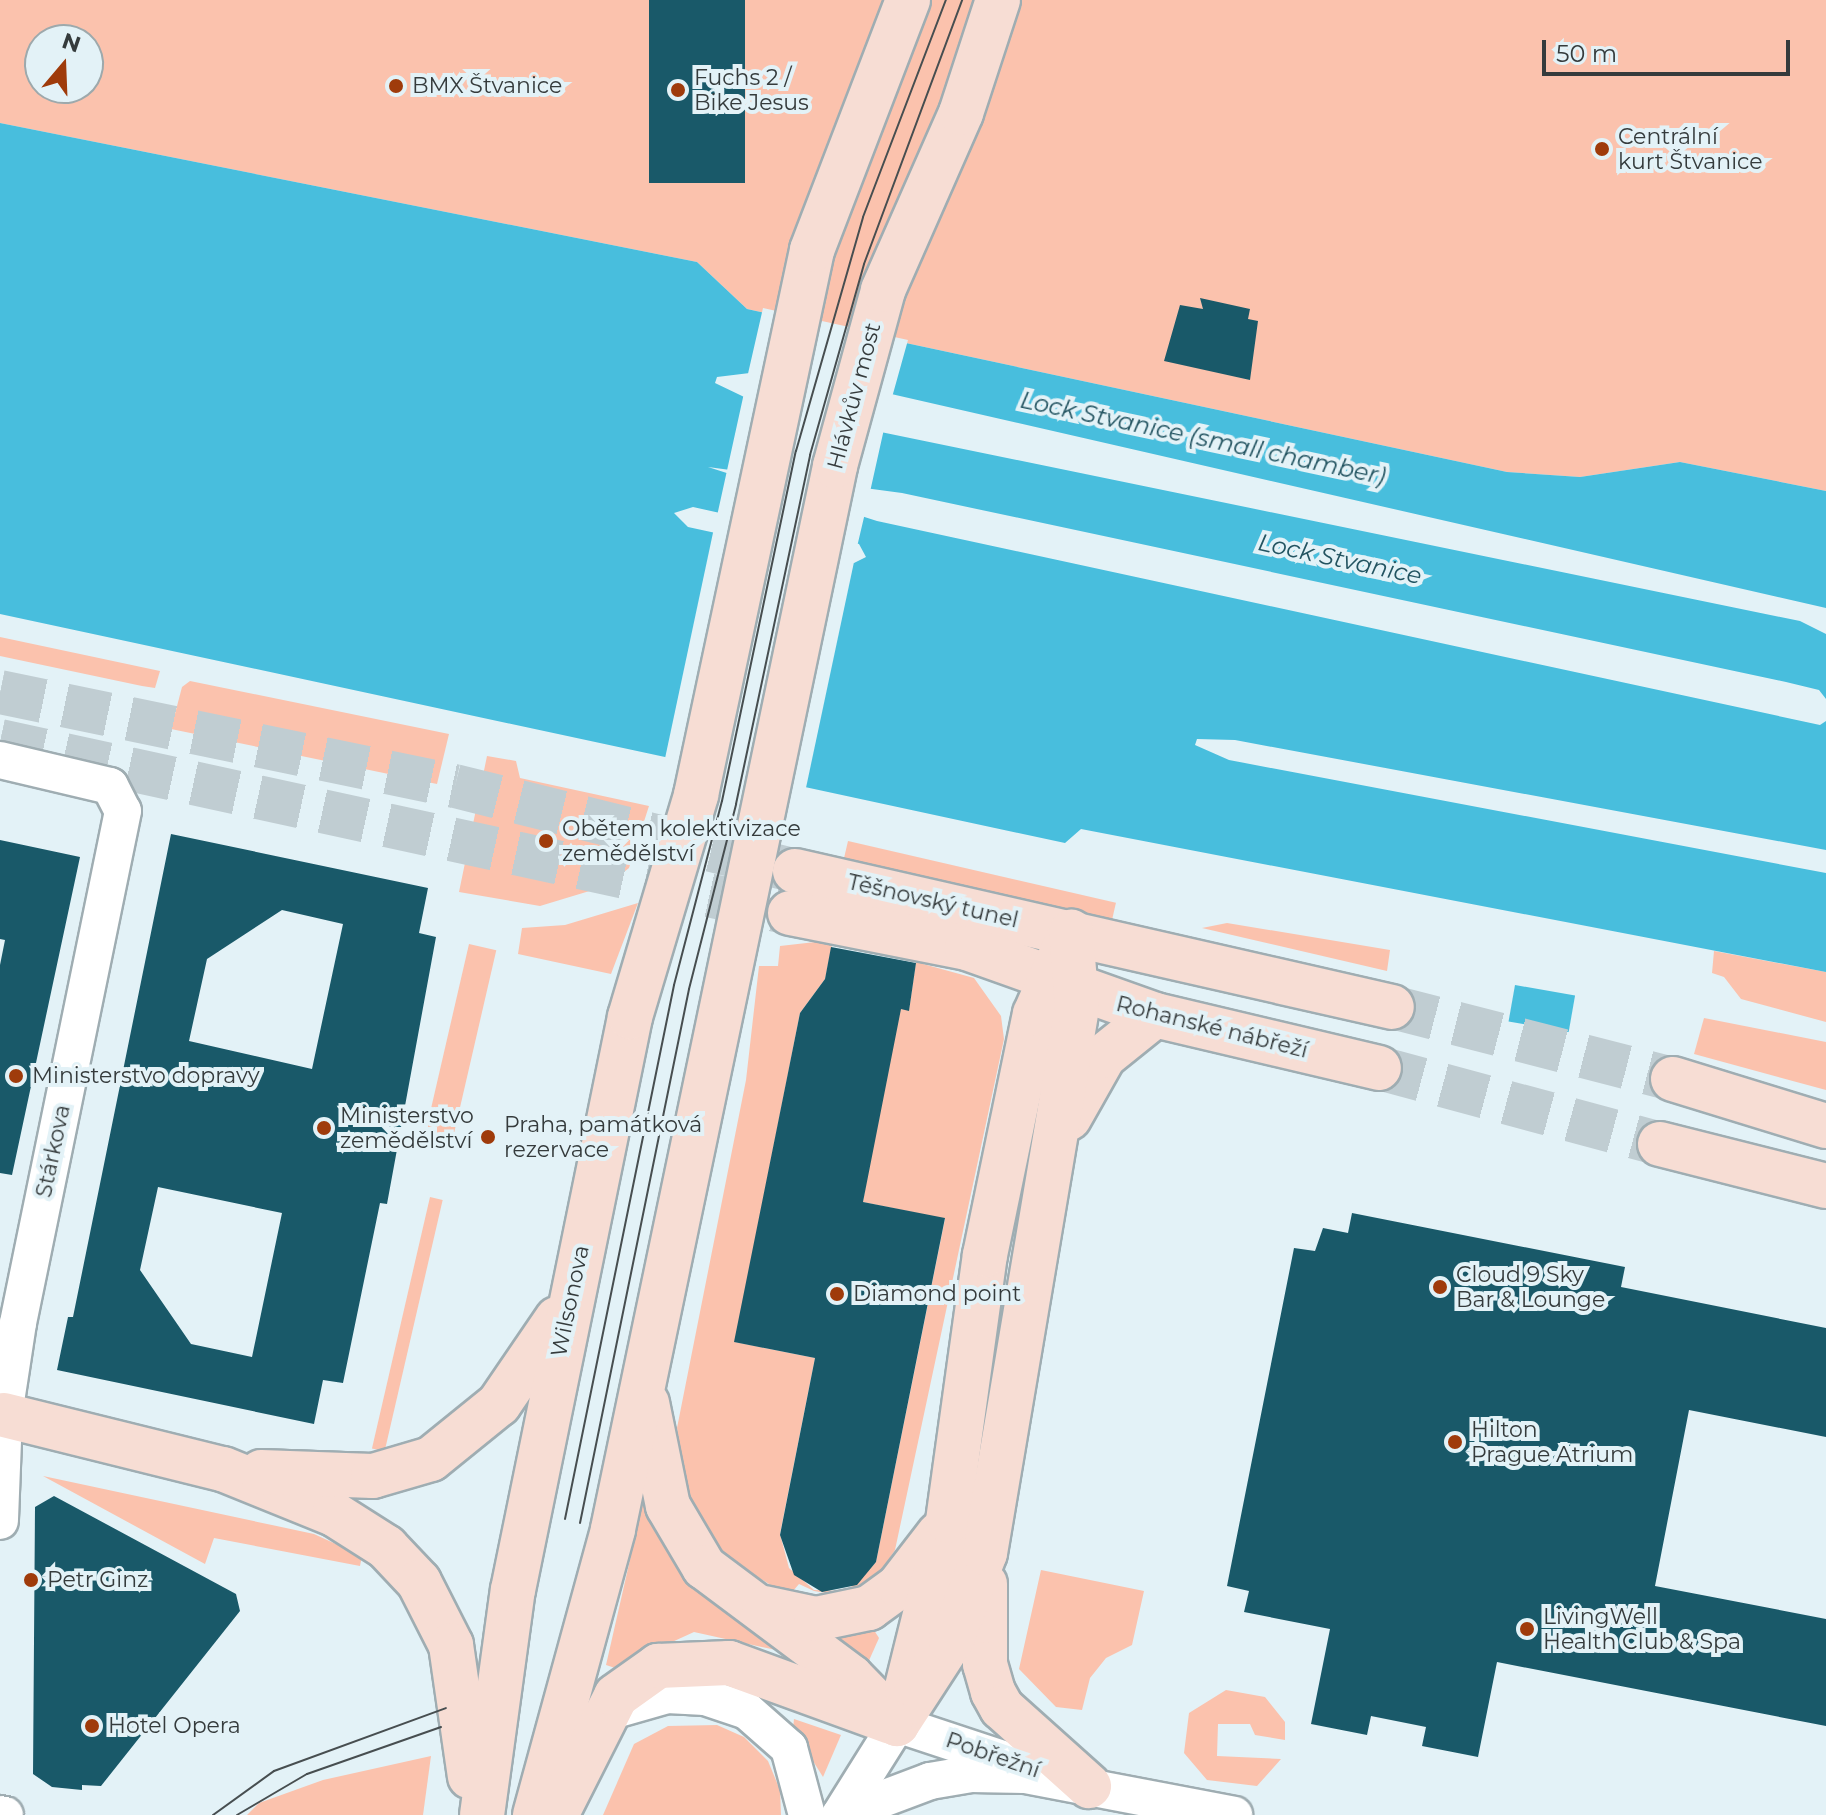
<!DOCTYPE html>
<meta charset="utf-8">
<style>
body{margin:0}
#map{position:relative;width:1826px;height:1815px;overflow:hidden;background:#e3f2f7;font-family:Montserrat,sans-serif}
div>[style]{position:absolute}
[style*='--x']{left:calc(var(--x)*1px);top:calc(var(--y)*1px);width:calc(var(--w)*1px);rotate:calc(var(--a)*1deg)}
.green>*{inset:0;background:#fbc2ad;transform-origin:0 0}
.water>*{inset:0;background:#48bedd;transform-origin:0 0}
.pier>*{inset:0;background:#e3f2f7;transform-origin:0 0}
.building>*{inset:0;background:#195969;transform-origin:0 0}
.major-tunnel>*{height:44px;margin-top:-22px;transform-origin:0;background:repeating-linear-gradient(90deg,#c0cdd2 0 44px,transparent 0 66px)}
.roads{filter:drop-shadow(2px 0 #9fadb2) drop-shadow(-2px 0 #9fadb2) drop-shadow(0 2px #9fadb2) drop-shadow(0 -2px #9fadb2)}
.minor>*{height:36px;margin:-18px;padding:0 18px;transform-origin:18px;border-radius:18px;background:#fff}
.major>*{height:44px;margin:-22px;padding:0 22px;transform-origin:22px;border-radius:22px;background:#f7ddd4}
.tram>*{height:2px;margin:-1px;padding:0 1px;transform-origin:1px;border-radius:1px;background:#474e50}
.dots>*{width:22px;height:22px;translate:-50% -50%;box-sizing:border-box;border:4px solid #e3f2f7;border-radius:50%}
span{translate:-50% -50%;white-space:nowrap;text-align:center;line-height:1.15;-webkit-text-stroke:8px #e3f2f7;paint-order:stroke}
.poi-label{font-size:22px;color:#353b3c}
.left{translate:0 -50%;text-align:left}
.street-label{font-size:22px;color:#353b3c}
.water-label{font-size:24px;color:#235461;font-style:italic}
.north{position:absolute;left:24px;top:24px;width:80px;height:80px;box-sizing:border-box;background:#e3f2f7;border:2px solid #9da9ac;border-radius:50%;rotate:19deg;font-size:22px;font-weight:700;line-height:32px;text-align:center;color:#353b3c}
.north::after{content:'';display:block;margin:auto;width:28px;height:36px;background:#9f3b0b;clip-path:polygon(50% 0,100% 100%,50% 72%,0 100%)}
.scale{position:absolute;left:1542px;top:40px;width:248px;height:36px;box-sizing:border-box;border:4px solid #353b3c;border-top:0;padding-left:10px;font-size:24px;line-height:28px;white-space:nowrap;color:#353b3c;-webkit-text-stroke:6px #e3f2f7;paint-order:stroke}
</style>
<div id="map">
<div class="green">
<div style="clip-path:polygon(evenodd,0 0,1826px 0,1826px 491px,1680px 462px,1580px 477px,1507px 472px,747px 309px,697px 262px,0 123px,0 0,40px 40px,88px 40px,88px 88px,40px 88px,40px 40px)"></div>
<div style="clip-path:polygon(0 637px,160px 671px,155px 688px,142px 686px,0 656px)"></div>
<div style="clip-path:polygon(190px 681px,449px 734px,437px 784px,171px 729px,182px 687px)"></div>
<div style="clip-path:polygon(487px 756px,516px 761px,520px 778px,649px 806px,629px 868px,606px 886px,540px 906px,459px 892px)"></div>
<div style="left:848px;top:841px;width:275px;height:18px;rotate:13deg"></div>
<div style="clip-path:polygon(638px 903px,611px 974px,518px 954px,522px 928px,565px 925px)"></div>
<div style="clip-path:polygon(1227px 923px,1390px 950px,1387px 971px,1202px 928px)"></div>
<div style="clip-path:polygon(833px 940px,825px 979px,800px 1013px,735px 1342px,815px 1358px,780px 1534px,789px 1568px,814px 1590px,847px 1591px,876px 1562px,945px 1219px,863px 1202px,895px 1007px,909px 1010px,916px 962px,974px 978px,1001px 1016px,1004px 1039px,895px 1550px,879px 1574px,855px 1589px,832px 1594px,814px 1591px,799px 1584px,793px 1591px,772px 1586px,725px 1556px,688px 1500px,677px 1428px,746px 1080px,759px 966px,778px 966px,780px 946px)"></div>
<div style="left:469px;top:944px;width:28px;height:198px;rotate:13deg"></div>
<div style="clip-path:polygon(1714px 951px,1826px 972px,1826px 1022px,1741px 999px,1724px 977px,1712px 973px)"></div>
<div style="clip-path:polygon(1704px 1018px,1826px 1042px,1826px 1090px,1694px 1054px)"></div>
<div style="left:430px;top:1197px;width:13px;height:258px;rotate:13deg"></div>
<div style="clip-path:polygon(43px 1476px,314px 1534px,362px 1556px,360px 1566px,214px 1538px,205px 1564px)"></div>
<div style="clip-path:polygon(645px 1494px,651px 1495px,663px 1544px,676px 1565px,785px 1652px,694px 1632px,615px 1668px,606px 1665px)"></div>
<div style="clip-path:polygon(1041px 1570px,1144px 1591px,1132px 1645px,1106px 1658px,1090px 1678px,1082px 1710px,1056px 1707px,1019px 1669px)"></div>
<div style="clip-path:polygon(872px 1627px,879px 1638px,867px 1665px,829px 1637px)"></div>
<div style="clip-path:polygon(1226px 1690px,1265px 1697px,1285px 1722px,1285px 1740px,1255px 1735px,1250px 1724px,1218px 1724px,1217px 1756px,1281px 1759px,1257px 1786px,1207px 1780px,1184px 1753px,1189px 1713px)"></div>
<div style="clip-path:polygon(794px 1719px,841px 1735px,823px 1777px,793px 1729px)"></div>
<div style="clip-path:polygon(717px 1725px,744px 1737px,768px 1761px,780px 1790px,781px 1815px,603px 1815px,634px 1744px,668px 1726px)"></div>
<div style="clip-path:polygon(431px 1756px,423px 1815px,247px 1815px,259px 1803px,323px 1780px)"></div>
</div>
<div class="water">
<div style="clip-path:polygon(evenodd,0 123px,697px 262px,747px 309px,1507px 472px,1580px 477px,1680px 462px,1826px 491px,1826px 608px,782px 369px,717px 377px,715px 383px,769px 409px,1800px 621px,1826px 634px,1826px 699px,1819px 690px,1786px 682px,902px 493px,708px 467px,877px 521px,1820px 725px,1826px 721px,1826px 850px,1235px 740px,1197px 739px,1195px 745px,1229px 760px,1826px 873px,1826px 972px,1081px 829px,1065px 843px,0 614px,0 123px,693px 507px,859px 544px,866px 557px,854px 563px,688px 527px,674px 513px,693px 507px)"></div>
<div style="left:1515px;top:985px;width:61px;height:37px;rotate:10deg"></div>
</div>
<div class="pier">
<div style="clip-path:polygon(763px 308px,908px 340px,891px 401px,781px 373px,747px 378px)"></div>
<div style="clip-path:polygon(744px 393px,770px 405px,884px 429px,870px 492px,748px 475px,865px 513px,857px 547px,717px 516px)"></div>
<div style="left:714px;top:528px;width:144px;height:237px;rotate:12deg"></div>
</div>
<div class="building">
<div style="left:649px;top:0;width:96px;height:183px"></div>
<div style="clip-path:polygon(1200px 298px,1250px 309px,1248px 319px,1258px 321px,1250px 380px,1164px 361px,1180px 305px,1203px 309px)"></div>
<div style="clip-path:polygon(evenodd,171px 834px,428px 888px,419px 933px,436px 937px,387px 1204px,380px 1203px,343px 1383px,323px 1380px,314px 1424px,57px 1370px,68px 1317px,73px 1317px,171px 834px,282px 910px,343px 924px,312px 1069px,189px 1041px,207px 959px,282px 910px,171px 834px,158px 1187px,282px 1213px,252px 1357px,191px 1344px,140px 1270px,158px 1187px)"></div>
<div style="clip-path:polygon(0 840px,80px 857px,12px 1175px,0 1173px,0 965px,5px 940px,0 939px)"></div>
<div style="clip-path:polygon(831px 947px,916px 963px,909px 1011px,901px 1009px,863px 1202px,945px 1218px,876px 1562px,857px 1585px,822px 1592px,794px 1575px,780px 1535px,815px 1358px,734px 1342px,800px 1013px,825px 979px)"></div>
<div style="clip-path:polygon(1352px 1213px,1625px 1267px,1621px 1287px,1826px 1328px,1826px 1437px,1689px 1410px,1655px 1586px,1826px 1619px,1826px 1726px,1497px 1662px,1478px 1757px,1422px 1746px,1426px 1727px,1371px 1716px,1367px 1735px,1311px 1724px,1330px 1629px,1244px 1612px,1249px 1591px,1227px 1586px,1294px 1248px,1315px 1251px,1323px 1228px,1348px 1233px)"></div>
<div style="clip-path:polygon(54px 1496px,236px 1594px,240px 1611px,101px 1786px,82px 1785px,82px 1790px,52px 1787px,33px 1774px,35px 1507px)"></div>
</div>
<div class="major-tunnel">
<div style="--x:0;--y:692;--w:465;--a:11.7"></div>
<div style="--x:455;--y:786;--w:344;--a:14"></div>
<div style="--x:0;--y:741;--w:809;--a:12.28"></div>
<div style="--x:1392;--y:1007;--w:290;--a:14.4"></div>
<div style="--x:1379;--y:1068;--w:291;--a:15.1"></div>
</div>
<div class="roads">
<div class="minor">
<div style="--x:0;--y:760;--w:113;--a:13.3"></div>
<div style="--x:110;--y:786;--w:28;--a:63"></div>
<div style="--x:123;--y:811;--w:523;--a:101.59"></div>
<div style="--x:18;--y:1323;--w:93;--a:98.7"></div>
<div style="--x:4;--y:1415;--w:106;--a:92.2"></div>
<div style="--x:608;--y:1712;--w:61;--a:-16.1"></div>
<div style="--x:667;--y:1695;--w:38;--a:3"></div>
<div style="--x:705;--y:1697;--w:44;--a:18.4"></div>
<div style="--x:747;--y:1711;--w:56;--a:41.4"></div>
<div style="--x:789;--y:1748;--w:69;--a:75"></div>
<div style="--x:0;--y:1814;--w:5;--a:11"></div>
<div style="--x:840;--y:1815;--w:96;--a:-20.7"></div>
<div style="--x:930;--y:1781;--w:42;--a:-9.7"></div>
<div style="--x:971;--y:1774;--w:54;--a:1.1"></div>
<div style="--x:1025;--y:1775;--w:213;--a:10.8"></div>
<div style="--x:840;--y:1815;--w:107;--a:-57.9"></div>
<div style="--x:897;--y:1724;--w:127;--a:18.3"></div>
</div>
<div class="major">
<div style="--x:795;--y:871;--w:612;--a:12.83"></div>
<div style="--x:790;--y:913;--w:180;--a:11.2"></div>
<div style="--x:967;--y:948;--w:200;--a:19.6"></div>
<div style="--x:1155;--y:1015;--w:230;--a:13.3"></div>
<div style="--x:1673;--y:1079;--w:160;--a:17.1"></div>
<div style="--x:1069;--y:1118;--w:71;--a:-60.6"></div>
<div style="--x:1104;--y:1056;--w:65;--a:-38.8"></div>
<div style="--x:1660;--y:1144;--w:171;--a:14.2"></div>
<div style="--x:647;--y:1403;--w:105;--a:78.5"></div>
<div style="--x:668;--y:1506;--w:71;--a:59.5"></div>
<div style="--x:704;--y:1567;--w:184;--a:36.8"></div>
<div style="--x:851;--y:1677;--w:66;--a:45.6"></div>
<div style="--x:4;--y:1415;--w:226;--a:13.9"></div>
<div style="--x:223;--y:1469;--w:120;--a:22.1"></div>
<div style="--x:334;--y:1514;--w:62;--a:32.4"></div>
<div style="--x:386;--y:1547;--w:48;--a:46.7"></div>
<div style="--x:419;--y:1582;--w:71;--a:63.1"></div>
<div style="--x:451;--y:1645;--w:133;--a:81.8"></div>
<div style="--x:261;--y:1472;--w:112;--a:2"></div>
<div style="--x:373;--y:1476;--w:60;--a:-16.3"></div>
<div style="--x:431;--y:1459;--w:87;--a:-39"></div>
<div style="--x:499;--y:1404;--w:103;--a:-55.7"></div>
<div style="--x:985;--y:1584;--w:80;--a:90"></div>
<div style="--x:985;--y:1664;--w:29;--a:74"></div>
<div style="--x:993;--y:1692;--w:18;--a:61"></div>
<div style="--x:1002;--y:1708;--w:117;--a:41.9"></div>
<div style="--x:764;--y:1608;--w:53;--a:11.9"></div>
<div style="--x:816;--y:1619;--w:54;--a:-11.7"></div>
<div style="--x:869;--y:1608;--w:37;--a:-36"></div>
<div style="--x:899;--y:1586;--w:66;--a:-52.4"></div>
<div style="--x:907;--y:1687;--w:171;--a:-76.1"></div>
<div style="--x:948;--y:1521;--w:269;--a:-82.1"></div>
<div style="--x:985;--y:1255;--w:246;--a:-78.3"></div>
<div style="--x:1035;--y:1014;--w:90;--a:-66.3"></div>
<div style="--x:897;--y:1724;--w:99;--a:-57"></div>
<div style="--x:951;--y:1641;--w:94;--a:-68.9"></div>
<div style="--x:985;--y:1553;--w:553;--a:-80.42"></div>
<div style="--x:1077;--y:1008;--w:76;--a:-94.5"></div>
<div style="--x:482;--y:1815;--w:227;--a:-82.2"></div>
<div style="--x:513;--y:1590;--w:585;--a:-78.46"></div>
<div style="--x:630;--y:1017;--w:232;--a:-73.4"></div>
<div style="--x:696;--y:795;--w:557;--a:-77.98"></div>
<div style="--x:812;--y:250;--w:268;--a:-69"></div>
<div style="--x:535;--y:1815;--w:296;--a:-74.7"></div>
<div style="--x:613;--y:1529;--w:1086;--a:-78.2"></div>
<div style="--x:835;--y:466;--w:182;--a:-74.7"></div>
<div style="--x:883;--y:290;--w:193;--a:-66.2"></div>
<div style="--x:961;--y:113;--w:119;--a:-71.9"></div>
<div style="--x:556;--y:1815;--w:133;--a:-63.2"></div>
<div style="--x:616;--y:1696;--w:52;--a:-35.5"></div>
<div style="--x:658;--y:1666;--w:71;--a:-2.4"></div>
<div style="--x:729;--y:1663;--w:172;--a:20"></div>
</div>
</div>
<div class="tram">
<div style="--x:565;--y:1519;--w:545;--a:-78.46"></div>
<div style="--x:674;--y:985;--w:190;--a:-75.4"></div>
<div style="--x:722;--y:801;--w:358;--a:-78.1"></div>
<div style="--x:796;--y:451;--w:243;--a:-74"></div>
<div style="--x:863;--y:217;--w:232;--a:-69.1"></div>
<div style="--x:580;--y:1523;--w:545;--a:-78.46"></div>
<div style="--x:689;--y:989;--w:191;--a:-75.7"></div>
<div style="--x:736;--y:804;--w:357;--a:-78"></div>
<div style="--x:810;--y:455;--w:198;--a:-74.2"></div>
<div style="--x:864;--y:264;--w:282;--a:-69.6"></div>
<div style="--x:213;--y:1815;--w:75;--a:-35.8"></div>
<div style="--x:274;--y:1771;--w:183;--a:-20.1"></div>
<div style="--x:237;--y:1815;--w:81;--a:-30.4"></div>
<div style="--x:307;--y:1774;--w:142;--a:-19.3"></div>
</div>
<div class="dots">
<div style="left:396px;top:86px;background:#9f3b0b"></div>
<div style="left:678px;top:90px;background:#9f3b0b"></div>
<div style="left:1602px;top:149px;background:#9f3b0b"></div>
<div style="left:546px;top:841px;background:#9f3b0b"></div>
<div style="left:16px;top:1076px;background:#9f3b0b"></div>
<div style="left:324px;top:1128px;background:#9f3b0b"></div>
<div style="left:488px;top:1137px;background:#9f3b0b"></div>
<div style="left:1440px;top:1287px;background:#9f3b0b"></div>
<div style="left:837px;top:1294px;background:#9f3b0b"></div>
<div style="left:1455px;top:1442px;background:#9f3b0b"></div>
<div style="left:31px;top:1580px;background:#9f3b0b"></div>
<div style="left:1527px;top:1629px;background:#9f3b0b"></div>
<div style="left:92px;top:1726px;background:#9f3b0b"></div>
</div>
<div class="poi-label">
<span class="left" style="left:694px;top:90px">Fuchs 2 /<br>Bike Jesus</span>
<span class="left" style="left:412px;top:86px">BMX Štvanice</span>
<span class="left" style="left:1618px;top:149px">Centrální<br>kurt Štvanice</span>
<span class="left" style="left:562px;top:841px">Obětem kolektivizace<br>zemědělství</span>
<span class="left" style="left:32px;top:1076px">Ministerstvo dopravy</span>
<span class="left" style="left:340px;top:1128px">Ministerstvo<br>zemědělství</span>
<span class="left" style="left:504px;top:1137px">Praha, památková<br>rezervace</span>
<span class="left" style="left:1456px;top:1287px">Cloud 9 Sky<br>Bar &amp; Lounge</span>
<span class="left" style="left:853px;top:1294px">Diamond point</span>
<span class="left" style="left:1471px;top:1442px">Hilton<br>Prague Atrium</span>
<span class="left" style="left:47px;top:1580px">Petr Ginz</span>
<span class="left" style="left:1543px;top:1629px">LivingWell<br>Health Club &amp; Spa</span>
<span class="left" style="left:108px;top:1726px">Hotel Opera</span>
</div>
<div class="street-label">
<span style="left:854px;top:396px;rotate:-75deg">Hlávkův most</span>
<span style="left:933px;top:901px;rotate:13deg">Těšnovský tunel</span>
<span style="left:1212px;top:1027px;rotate:14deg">Rohanské nábřeží</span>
<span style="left:53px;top:1151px;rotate:-78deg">Stárkova</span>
<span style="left:570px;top:1301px;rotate:-78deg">Wilsonova</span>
<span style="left:993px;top:1755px;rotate:19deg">Pobřežní</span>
</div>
<div class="water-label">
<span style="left:1203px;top:438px;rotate:12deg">Lock Stvanice (small chamber)</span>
<span style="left:1340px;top:559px;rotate:12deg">Lock Stvanice</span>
</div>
<div class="north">N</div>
<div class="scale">50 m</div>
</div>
